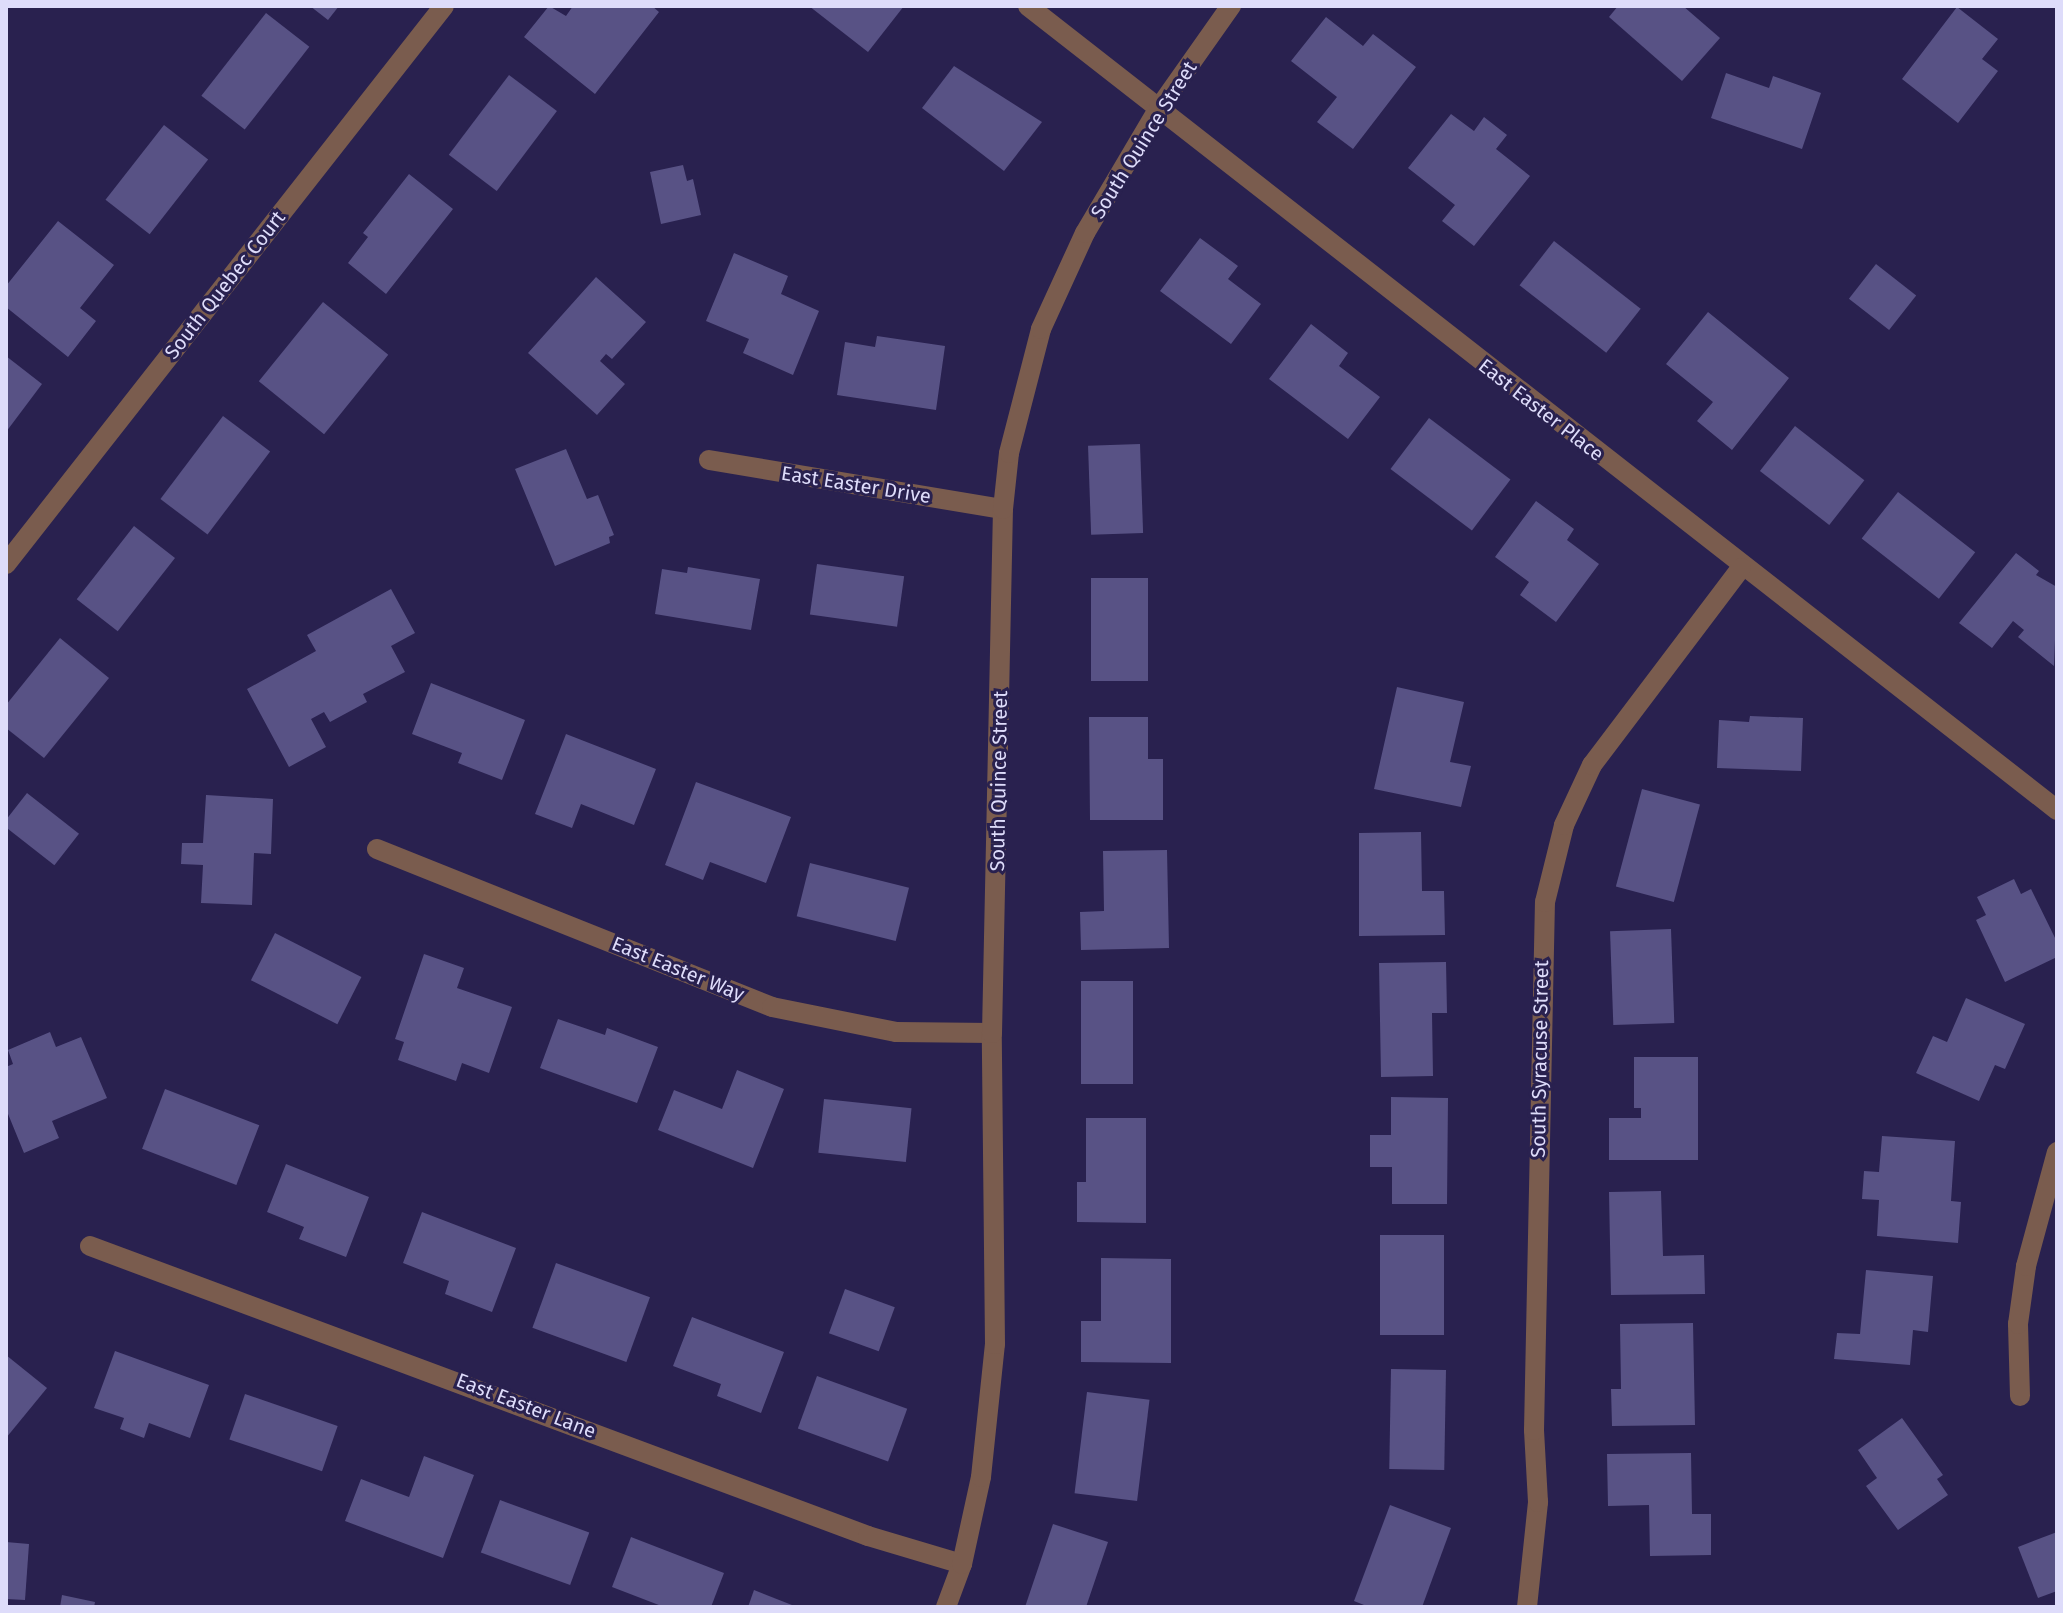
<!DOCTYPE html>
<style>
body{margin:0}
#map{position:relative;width:2063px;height:1613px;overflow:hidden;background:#29214f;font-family:"Fira Sans",sans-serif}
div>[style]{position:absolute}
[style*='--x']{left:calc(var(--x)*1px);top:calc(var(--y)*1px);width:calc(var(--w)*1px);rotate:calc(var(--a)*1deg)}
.building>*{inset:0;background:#585285;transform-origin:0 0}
.street>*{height:20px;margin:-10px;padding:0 10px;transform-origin:10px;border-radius:10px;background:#7a5c4e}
span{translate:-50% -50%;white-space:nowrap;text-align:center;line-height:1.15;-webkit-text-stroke:6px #29214f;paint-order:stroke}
.street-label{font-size:20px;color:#dedcfa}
.frame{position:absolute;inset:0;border:8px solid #dedcfa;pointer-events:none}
</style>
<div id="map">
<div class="building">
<div style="clip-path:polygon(310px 6px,339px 6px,328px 20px)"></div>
<div style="clip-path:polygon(549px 6px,566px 16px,573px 6px,652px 6px,659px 12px,595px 94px,524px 37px)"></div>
<div style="clip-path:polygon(809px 6px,904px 6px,868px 52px)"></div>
<div style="clip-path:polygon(1618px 6px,1683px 6px,1720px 38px,1682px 81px,1609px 17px)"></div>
<div style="clip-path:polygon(1957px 7px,1998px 39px,1982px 59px,1998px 71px,1958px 123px,1902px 79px)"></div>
<div style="left:266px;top:13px;width:55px;height:105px;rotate:38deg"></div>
<div style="clip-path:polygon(1326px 17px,1363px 46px,1373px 34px,1416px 67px,1353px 149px,1317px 122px,1337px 97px,1291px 61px)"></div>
<div style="clip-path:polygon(954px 66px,1042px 122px,1004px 171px,922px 108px)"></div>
<div style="clip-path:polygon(1726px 73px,1769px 88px,1773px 76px,1821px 93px,1802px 149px,1711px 118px)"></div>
<div style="left:509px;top:75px;width:60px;height:100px;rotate:37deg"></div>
<div style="clip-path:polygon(1451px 114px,1474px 131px,1484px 117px,1507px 135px,1496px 149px,1530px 176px,1474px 246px,1442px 221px,1455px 205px,1408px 168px)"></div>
<div style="left:164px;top:125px;width:56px;height:95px;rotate:38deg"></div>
<div style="clip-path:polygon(683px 165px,687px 181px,693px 179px,701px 215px,661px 224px,650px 172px)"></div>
<div style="clip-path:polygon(409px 174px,453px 209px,386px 294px,348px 263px,368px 237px,363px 233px)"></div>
<div style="clip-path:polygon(58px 221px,114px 265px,80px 308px,96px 321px,68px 357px,6px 307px,6px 286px)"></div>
<div style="clip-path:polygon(1200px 238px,1238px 266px,1228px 279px,1261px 304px,1231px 344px,1160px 291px)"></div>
<div style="left:1554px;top:241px;width:110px;height:56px;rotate:38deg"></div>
<div style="clip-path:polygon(734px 253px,788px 276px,781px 294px,819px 311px,793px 375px,743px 353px,749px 339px,706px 321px)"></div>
<div style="left:1876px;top:264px;width:51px;height:44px;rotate:38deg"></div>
<div style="clip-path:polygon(596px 277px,646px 322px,612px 359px,606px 354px,600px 361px,625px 384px,597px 415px,528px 353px)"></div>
<div style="left:323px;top:302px;width:84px;height:102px;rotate:39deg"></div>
<div style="clip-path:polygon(1708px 312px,1789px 378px,1732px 450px,1697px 421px,1713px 402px,1666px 364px)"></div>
<div style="clip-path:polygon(1311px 324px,1348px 353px,1339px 366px,1380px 397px,1348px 439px,1269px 379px)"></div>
<div style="clip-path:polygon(877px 336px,945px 346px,936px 410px,837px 395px,845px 342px,875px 347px)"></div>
<div style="clip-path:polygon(6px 356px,42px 384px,6px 432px)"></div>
<div style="left:223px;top:416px;width:59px;height:104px;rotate:37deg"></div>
<div style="left:1429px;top:418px;width:102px;height:64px;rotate:37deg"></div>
<div style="left:1795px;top:426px;width:88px;height:57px;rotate:38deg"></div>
<div style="left:1140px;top:444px;width:89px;height:52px;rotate:88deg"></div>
<div style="clip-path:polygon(566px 449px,587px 499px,598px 495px,614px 535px,609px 537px,610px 543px,555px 566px,515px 469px)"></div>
<div style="left:1898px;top:492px;width:98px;height:59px;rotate:38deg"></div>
<div style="clip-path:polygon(1536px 501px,1574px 529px,1567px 540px,1599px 564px,1556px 622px,1520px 595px,1529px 582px,1495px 557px)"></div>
<div style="left:134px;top:526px;width:52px;height:93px;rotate:38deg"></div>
<div style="clip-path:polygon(2016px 553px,2039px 571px,2036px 575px,2057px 587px,2054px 666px,2018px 637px,2024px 630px,2013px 621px,1992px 648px,1959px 623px)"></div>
<div style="left:817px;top:564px;width:88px;height:51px;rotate:8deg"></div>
<div style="clip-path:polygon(688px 567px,760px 579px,751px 630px,655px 614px,662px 569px,687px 573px)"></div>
<div style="left:1091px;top:578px;width:57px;height:103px"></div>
<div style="clip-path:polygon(391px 589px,415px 633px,391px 646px,405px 672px,363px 694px,367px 702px,330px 722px,324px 712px,311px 719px,326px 747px,289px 767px,247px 689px,316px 651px,307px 635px)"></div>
<div style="clip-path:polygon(60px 638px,109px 678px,44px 758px,6px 728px,6px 705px)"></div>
<div style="clip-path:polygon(431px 683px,525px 720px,502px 780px,458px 763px,462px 753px,412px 734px)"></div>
<div style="clip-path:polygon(1397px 687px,1464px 702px,1450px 762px,1471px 766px,1461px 807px,1374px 789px)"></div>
<div style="clip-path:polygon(1750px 716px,1803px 718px,1801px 771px,1717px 768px,1719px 720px,1749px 722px)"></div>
<div style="clip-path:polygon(1089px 717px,1148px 717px,1148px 759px,1163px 759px,1163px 820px,1090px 820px)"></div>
<div style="clip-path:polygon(566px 734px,656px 769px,634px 825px,581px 804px,572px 828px,535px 814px)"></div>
<div style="clip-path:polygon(696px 782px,791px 817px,766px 883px,710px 862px,703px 880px,665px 865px)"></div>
<div style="left:1642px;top:789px;width:60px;height:101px;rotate:15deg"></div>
<div style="left:27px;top:793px;width:66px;height:40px;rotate:38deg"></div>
<div style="clip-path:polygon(206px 795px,273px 799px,271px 854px,254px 853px,252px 905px,201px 903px,203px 865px,181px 864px,182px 843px,203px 843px)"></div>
<div style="clip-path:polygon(1421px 832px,1422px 891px,1444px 891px,1445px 935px,1359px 936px,1359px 833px)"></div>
<div style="clip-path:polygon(1167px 850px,1169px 948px,1081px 950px,1080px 912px,1104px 911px,1103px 851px)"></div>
<div style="left:810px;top:863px;width:102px;height:55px;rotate:14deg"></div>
<div style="clip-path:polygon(2014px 879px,2021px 894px,2031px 889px,2057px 942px,2057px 957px,2005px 982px,1976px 920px,1986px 915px,1977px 897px)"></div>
<div style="left:1671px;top:929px;width:94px;height:61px;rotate:88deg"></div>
<div style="left:275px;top:933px;width:97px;height:53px;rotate:27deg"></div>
<div style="clip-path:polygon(424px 954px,464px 968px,457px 988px,512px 1007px,489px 1073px,462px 1063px,456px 1081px,398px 1060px,404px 1042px,395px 1039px)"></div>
<div style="clip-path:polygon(1446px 962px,1447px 1013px,1432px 1013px,1433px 1076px,1381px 1077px,1379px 963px)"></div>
<div style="left:1081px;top:981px;width:52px;height:103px"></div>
<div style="clip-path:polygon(1966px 998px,2025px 1024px,2005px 1069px,1995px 1065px,1979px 1101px,1916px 1073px,1933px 1036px,1947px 1042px)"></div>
<div style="clip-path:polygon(558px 1019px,605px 1035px,607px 1028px,658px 1047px,637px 1103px,540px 1068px)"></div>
<div style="clip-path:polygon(50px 1032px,56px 1047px,81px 1037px,107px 1098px,52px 1121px,59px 1138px,24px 1153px,6px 1109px,6px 1067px,13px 1064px,8px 1050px)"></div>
<div style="clip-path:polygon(1634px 1057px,1698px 1057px,1698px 1160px,1609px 1160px,1609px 1118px,1641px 1118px,1641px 1108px,1634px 1108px)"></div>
<div style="clip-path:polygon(737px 1070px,784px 1089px,753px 1168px,658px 1130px,674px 1090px,722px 1109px)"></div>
<div style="left:165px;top:1089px;width:101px;height:64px;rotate:21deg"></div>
<div style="clip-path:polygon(1391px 1097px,1448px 1098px,1447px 1204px,1392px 1204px,1392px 1167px,1370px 1167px,1370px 1135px,1391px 1135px)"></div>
<div style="left:824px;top:1099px;width:88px;height:54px;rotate:6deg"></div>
<div style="clip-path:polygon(1086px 1118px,1146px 1118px,1146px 1223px,1077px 1222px,1077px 1182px,1086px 1182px)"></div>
<div style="clip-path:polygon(1882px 1136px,1955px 1141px,1951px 1201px,1961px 1202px,1958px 1243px,1877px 1236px,1879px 1200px,1862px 1199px,1864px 1171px,1879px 1172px)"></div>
<div style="clip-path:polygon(286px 1164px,369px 1197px,346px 1257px,299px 1239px,304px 1227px,267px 1212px)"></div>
<div style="clip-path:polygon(1661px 1191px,1663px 1256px,1704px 1255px,1705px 1294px,1611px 1295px,1609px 1192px)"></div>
<div style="clip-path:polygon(422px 1212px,516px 1248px,492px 1312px,445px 1294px,449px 1281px,403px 1263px)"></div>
<div style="left:1380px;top:1235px;width:64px;height:100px"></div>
<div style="clip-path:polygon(1101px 1258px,1171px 1259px,1171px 1363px,1081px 1362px,1081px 1321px,1101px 1321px)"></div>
<div style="left:556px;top:1263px;width:100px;height:69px;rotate:20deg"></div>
<div style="clip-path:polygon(1866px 1270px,1933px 1276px,1928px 1332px,1913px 1330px,1910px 1365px,1834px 1359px,1837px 1333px,1860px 1334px)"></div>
<div style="left:845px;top:1289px;width:53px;height:47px;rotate:20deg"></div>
<div style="clip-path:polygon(692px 1317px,784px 1352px,761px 1413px,717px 1396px,721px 1384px,673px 1366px)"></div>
<div style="clip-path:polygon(1693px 1323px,1695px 1425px,1612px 1426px,1611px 1389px,1621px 1389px,1620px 1324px)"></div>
<div style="clip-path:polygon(115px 1351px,209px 1385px,190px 1438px,149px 1423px,144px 1438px,120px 1429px,124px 1418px,94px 1408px)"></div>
<div style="clip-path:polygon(6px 1355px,47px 1388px,6px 1438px)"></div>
<div style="left:1391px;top:1369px;width:55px;height:100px;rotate:1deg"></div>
<div style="left:817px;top:1376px;width:96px;height:56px;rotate:20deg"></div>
<div style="left:1087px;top:1392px;width:63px;height:102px;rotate:7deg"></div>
<div style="left:245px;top:1394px;width:98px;height:48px;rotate:19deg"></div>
<div style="clip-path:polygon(1902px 1418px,1943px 1475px,1937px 1479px,1948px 1495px,1898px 1530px,1866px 1486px,1877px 1478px,1858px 1450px)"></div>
<div style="clip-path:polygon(1691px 1453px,1692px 1514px,1711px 1514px,1711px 1555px,1650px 1556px,1649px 1505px,1608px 1506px,1607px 1454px)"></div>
<div style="clip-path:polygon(424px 1456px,474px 1475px,443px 1558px,345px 1521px,361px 1479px,409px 1497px)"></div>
<div style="left:500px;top:1500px;width:95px;height:56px;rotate:20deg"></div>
<div style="clip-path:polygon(1390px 1505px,1451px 1528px,1422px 1607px,1369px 1607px,1354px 1601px)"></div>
<div style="clip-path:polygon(1053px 1524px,1108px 1542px,1086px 1607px,1025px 1607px)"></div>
<div style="clip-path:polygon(2057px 1532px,2057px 1591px,2038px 1598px,2018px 1547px)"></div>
<div style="clip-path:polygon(631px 1537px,724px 1573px,711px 1607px,664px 1607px,612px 1587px)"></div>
<div style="clip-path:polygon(6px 1542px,29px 1544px,25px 1600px,6px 1599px)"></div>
<div style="clip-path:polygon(754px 1590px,797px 1607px,748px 1607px)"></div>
<div style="clip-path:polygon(62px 1595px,95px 1602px,94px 1607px,60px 1607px)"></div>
</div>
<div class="street">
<div style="--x:1028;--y:6;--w:1306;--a:38"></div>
<div style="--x:709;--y:460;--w:298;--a:9.5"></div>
<div style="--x:6;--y:564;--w:709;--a:-51.87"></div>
<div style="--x:377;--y:849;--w:425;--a:21.8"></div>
<div style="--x:772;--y:1007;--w:126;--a:11.4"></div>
<div style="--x:896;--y:1032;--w:96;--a:0.6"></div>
<div style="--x:90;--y:1246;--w:830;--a:20.44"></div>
<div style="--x:868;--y:1536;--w:98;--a:16.6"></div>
<div style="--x:2020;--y:1396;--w:72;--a:-91.6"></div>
<div style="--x:2018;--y:1324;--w:59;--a:-82.1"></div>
<div style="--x:2026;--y:1266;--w:118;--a:-74.8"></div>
<div style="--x:946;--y:1607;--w:46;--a:-69.6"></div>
<div style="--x:962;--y:1564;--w:89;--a:-77.7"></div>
<div style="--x:981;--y:1477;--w:134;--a:-84"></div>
<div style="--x:995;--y:1344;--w:311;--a:-90.6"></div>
<div style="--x:992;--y:1033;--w:524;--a:-88.8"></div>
<div style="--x:1003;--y:509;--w:56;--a:-83.9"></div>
<div style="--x:1009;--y:453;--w:128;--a:-75.5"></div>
<div style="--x:1041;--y:329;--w:106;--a:-65.4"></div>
<div style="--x:1085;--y:233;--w:145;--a:-59.4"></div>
<div style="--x:1159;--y:108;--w:125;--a:-54.8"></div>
<div style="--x:1527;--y:1607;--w:106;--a:-84"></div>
<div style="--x:1538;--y:1502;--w:72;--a:-93.2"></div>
<div style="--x:1534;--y:1430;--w:528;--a:-88.81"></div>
<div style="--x:1545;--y:902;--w:79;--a:-76.1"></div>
<div style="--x:1564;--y:825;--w:66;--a:-65"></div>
<div style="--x:1592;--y:765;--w:247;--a:-52.9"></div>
</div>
<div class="street-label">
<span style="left:1144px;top:140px;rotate:-58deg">South Quince Street</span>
<span style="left:225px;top:285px;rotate:-52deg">South Quebec Court</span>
<span style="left:1541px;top:410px;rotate:38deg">East Easter Place</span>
<span style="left:856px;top:485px;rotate:9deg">East Easter Drive</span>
<span style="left:999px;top:781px;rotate:-89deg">South Quince Street</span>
<span style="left:678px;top:969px;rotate:22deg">East Easter Way</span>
<span style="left:1540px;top:1059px;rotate:-89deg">South Syracuse Street</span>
<span style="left:526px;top:1406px;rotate:21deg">East Easter Lane</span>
</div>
<div class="frame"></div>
</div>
